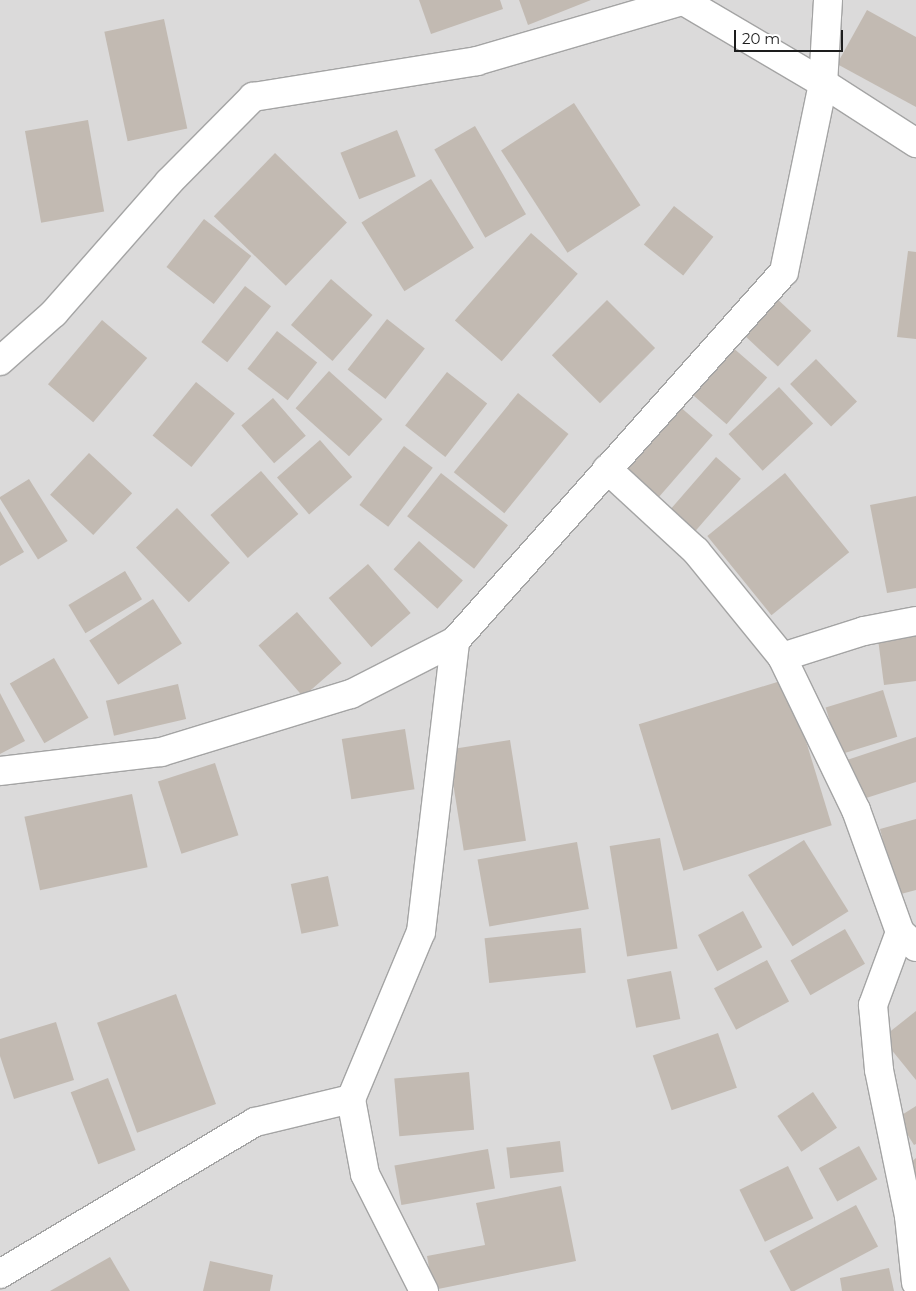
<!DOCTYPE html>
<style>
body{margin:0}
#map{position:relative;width:916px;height:1291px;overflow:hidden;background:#eeeae3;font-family:Montserrat,sans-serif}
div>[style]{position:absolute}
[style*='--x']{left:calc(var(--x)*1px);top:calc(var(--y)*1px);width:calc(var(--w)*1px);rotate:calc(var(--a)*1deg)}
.residential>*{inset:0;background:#dbdada;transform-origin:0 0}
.building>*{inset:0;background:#c2bab2;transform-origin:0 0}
.roads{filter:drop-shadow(1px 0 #a4a4a4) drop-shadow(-1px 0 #a4a4a4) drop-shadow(0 1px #a4a4a4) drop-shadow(0 -1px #a4a4a4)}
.minor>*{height:28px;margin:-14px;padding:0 14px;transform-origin:14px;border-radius:14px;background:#fff}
.tertiary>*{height:28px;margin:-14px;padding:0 14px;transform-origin:14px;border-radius:14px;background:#fff}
span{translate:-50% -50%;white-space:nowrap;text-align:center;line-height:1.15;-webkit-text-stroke:5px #fff;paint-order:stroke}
.scale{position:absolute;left:734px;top:30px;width:109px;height:22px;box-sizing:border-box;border:2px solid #1d1d1d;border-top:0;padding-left:6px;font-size:15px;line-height:18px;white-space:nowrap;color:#1d1d1d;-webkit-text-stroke:4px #fff;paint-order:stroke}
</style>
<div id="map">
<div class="residential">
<div style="left:0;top:0;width:916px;height:1291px"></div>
</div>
<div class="building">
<div style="clip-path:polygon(419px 0,500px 0,503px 9px,431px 34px)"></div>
<div style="clip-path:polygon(519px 0,591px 0,528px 25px)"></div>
<div style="clip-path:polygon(867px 10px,916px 37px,916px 107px,837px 64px)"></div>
<div style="left:164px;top:19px;width:112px;height:61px;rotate:78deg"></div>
<div style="left:574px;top:103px;width:122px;height:87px;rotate:57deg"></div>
<div style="left:88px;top:120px;width:93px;height:64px;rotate:80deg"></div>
<div style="left:475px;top:126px;width:102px;height:47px;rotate:60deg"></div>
<div style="left:397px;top:130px;width:50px;height:61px;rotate:68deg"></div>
<div style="left:275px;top:153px;width:100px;height:88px;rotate:44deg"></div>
<div style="left:431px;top:179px;width:81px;height:82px;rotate:58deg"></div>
<div style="left:674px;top:206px;width:50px;height:49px;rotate:38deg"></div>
<div style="left:204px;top:219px;width:60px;height:61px;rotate:38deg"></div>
<div style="left:531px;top:233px;width:62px;height:116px;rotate:41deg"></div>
<div style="clip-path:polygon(908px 251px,916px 252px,916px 339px,897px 337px)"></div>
<div style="left:331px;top:279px;width:55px;height:61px;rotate:41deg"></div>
<div style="left:245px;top:286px;width:33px;height:71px;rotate:38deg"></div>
<div style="left:774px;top:296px;width:51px;height:49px;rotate:43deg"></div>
<div style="left:607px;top:300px;width:68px;height:78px;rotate:45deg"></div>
<div style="left:387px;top:319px;width:48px;height:64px;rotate:38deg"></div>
<div style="left:102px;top:320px;width:59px;height:84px;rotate:40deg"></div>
<div style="left:277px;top:331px;width:51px;height:48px;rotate:38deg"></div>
<div style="left:731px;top:346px;width:48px;height:62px;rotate:41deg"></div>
<div style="left:816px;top:359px;width:59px;height:36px;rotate:46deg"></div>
<div style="left:329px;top:371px;width:72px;height:50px;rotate:42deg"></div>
<div style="left:447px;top:372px;width:51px;height:68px;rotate:38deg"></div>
<div style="left:196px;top:382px;width:50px;height:69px;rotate:39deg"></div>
<div style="left:779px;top:387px;width:50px;height:69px;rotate:47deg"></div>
<div style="left:518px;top:393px;width:65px;height:102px;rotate:39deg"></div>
<div style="left:273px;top:398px;width:50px;height:42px;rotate:49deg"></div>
<div style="left:678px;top:405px;width:46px;height:88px;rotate:41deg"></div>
<div style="left:320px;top:440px;width:49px;height:57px;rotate:49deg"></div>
<div style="left:404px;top:446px;width:36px;height:74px;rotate:37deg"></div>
<div style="left:89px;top:453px;width:59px;height:57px;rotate:43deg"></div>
<div style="left:716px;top:457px;width:33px;height:75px;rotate:41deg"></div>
<div style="left:261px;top:471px;width:57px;height:67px;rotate:49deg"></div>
<div style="left:441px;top:473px;width:85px;height:55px;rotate:38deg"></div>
<div style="left:785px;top:473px;width:102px;height:100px;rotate:51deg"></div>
<div style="left:29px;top:479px;width:73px;height:35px;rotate:58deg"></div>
<div style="clip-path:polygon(916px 496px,916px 588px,887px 593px,870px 505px)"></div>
<div style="left:177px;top:508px;width:76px;height:57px;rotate:46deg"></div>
<div style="clip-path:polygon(0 511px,24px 552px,0 566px)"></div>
<div style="left:419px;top:541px;width:59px;height:38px;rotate:42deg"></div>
<div style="left:368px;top:564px;width:65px;height:52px;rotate:49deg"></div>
<div style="left:125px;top:571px;width:33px;height:66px;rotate:59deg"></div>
<div style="left:153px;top:599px;width:53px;height:76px;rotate:57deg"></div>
<div style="left:297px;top:612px;width:68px;height:51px;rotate:49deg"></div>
<div style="clip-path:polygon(916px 634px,916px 681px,884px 685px,878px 639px)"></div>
<div style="left:54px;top:658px;width:69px;height:51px;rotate:60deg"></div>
<div style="left:787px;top:679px;width:153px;height:155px;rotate:73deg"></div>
<div style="left:178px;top:684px;width:36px;height:74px;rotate:77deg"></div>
<div style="left:883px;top:690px;width:49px;height:60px;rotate:73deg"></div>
<div style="clip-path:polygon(0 693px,25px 741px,0 754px)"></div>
<div style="left:405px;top:729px;width:61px;height:64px;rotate:81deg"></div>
<div style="clip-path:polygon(916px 737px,916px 782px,860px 800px,847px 760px)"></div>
<div style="left:510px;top:740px;width:102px;height:63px;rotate:81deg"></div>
<div style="left:215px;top:763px;width:76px;height:60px;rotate:72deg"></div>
<div style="left:132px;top:794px;width:75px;height:110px;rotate:78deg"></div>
<div style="clip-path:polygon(916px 819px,916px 890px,897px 895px,880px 829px)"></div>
<div style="left:660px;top:838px;width:112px;height:51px;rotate:81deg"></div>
<div style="left:804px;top:840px;width:84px;height:66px;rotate:58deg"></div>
<div style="left:577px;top:842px;width:68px;height:101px;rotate:80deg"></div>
<div style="left:328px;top:876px;width:51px;height:38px;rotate:78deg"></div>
<div style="left:743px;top:911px;width:41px;height:51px;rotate:62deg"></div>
<div style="left:581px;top:928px;width:45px;height:97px;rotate:84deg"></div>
<div style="left:845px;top:929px;width:40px;height:63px;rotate:60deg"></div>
<div style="left:767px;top:960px;width:47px;height:60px;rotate:62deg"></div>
<div style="left:671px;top:971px;width:49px;height:45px;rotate:79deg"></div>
<div style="left:176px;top:994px;width:117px;height:84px;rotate:70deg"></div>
<div style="clip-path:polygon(916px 1011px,916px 1080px,882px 1038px)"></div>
<div style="clip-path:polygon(56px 1022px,74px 1080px,14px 1099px,0 1056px,0 1039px)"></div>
<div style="left:718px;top:1033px;width:58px;height:69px;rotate:71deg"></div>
<div style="left:469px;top:1072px;width:58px;height:75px;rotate:85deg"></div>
<div style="left:108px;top:1078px;width:77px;height:40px;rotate:69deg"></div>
<div style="left:813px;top:1092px;width:43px;height:43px;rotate:56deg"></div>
<div style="clip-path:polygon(916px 1106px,916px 1144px,914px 1145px,897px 1118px)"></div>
<div style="left:560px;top:1141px;width:31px;height:54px;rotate:83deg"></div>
<div style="left:859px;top:1146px;width:38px;height:46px;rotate:61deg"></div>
<div style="left:488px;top:1149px;width:40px;height:95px;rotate:80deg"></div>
<div style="clip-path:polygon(916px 1158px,916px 1176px,907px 1165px)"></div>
<div style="left:788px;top:1166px;width:58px;height:54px;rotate:64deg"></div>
<div style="clip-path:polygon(561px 1186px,576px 1261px,433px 1290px,427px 1256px,485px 1245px,476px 1203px)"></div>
<div style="left:856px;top:1205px;width:47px;height:98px;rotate:62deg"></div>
<div style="clip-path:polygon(110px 1257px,130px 1291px,50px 1291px)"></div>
<div style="clip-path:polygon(210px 1261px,273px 1275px,270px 1291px,203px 1291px)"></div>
<div style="clip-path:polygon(889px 1268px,894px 1291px,842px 1291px,840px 1278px)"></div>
</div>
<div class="roads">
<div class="minor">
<div style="--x:828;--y:0;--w:83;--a:93.4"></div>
<div style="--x:823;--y:83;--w:111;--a:32.8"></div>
<div style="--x:607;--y:469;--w:121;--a:42.7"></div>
<div style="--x:696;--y:551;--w:136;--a:50.9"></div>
<div style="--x:782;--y:657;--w:170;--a:64.2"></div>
<div style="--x:856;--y:810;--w:130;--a:70.2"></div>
<div style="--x:900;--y:932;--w:22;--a:43"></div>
<div style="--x:782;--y:657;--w:86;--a:-17.6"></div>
<div style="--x:864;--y:631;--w:53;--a:-10.9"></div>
<div style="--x:0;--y:771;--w:162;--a:-6.7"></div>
<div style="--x:161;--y:752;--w:199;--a:-17"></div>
<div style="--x:351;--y:694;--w:117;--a:-27"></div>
<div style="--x:455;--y:641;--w:494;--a:-48.3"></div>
<div style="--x:784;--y:272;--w:193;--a:-78.3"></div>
<div style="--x:823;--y:83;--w:161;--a:-149.5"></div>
<div style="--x:900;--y:932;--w:78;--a:110.3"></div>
<div style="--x:873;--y:1005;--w:65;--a:84.7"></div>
<div style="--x:879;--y:1070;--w:149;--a:78.4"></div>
<div style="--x:909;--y:1216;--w:67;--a:84"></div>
<div style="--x:0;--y:1274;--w:297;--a:-30.8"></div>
<div style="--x:255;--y:1122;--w:99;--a:-13.5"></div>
<div style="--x:424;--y:1291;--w:131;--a:-116.8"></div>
<div style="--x:365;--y:1174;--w:76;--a:-100.6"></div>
<div style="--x:351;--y:1099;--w:181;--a:-67.3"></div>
<div style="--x:421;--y:932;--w:293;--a:-83.3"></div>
</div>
<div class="tertiary">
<div style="--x:0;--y:361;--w:72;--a:-41.6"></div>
<div style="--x:54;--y:313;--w:174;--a:-48.7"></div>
<div style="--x:169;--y:182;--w:120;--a:-45.3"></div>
<div style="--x:253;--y:97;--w:227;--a:-9.1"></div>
<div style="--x:477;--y:61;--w:218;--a:-16.3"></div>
</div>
</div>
<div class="scale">20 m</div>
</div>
